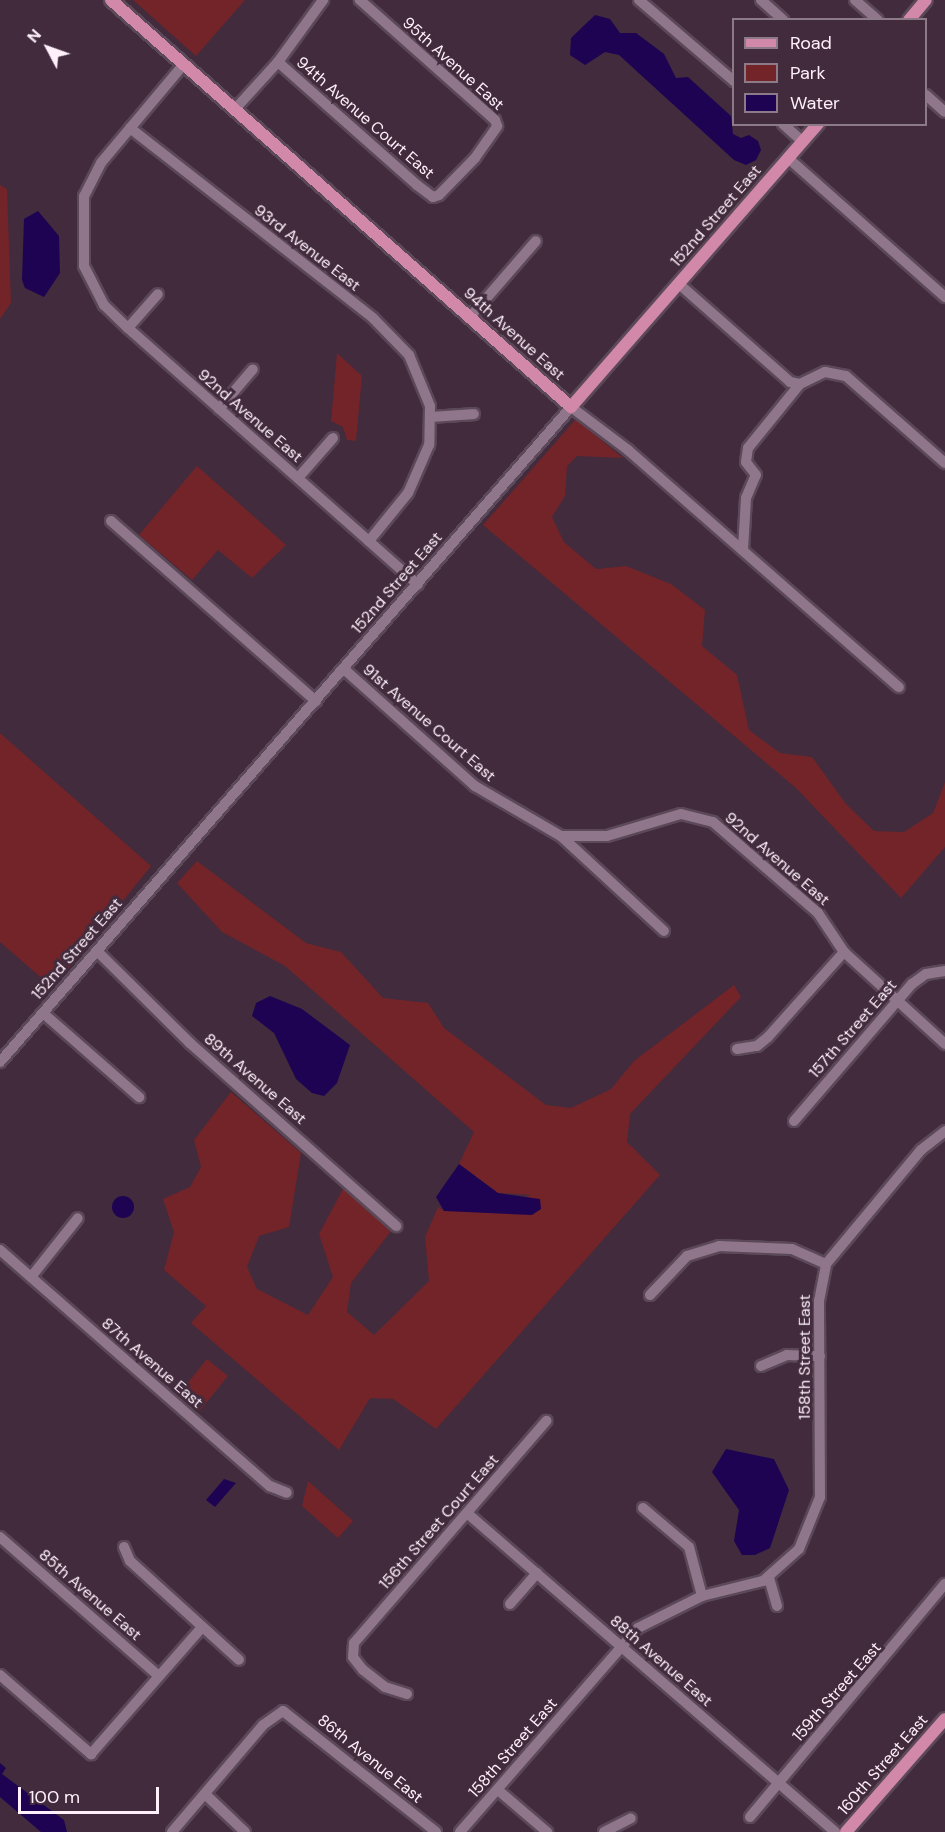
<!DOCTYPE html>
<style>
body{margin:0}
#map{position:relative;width:945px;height:1832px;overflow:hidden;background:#412b3d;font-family:"DM Sans",sans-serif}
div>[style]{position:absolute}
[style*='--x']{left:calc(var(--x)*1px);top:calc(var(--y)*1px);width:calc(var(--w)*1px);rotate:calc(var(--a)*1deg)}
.green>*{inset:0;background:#722429;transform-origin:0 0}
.water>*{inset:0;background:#1e0353}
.round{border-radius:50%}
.roads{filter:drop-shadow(2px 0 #5b4858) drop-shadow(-2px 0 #5b4858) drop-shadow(0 2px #5b4858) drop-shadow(0 -2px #5b4858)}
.minor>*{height:10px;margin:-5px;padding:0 5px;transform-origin:5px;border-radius:5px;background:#90768a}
.major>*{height:12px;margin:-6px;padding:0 6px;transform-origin:6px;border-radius:6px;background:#d288a8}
span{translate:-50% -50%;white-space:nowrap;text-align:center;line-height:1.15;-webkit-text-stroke:6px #412b3d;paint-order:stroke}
.street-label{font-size:16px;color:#fff0fb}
.legend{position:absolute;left:732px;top:18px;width:195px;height:108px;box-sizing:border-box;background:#412b3d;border:2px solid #8d7a89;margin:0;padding:8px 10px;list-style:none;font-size:18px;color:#fff0fb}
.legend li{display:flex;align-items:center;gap:12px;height:30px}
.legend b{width:30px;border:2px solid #8d7a89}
.north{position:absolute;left:18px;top:18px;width:60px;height:60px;-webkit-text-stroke:4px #412b3d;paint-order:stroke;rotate:311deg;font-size:16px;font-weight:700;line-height:24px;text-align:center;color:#fff0fb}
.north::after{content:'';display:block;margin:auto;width:21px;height:27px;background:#fff0fb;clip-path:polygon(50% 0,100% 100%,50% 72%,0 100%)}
.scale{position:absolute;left:18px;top:1787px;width:141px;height:27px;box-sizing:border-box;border:3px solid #fff0fb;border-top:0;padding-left:8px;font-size:18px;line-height:21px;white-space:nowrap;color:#fff0fb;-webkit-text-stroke:4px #412b3d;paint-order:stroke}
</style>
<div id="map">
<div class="green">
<div style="clip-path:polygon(133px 0,245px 0,196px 56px)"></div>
<div style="clip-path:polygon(0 185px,7px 189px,11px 303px,0 319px)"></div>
<div style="clip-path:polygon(337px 353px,362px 376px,356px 441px,347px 440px,343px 427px,331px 421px)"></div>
<div style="clip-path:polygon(576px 419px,623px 458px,577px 456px,567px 466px,565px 496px,552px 517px,564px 542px,596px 569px,626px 566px,671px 584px,705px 610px,702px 646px,737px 675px,749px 730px,780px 753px,812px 757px,846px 804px,874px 831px,904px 832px,933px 813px,945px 782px,945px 847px,901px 898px,796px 788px,483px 525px)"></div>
<div style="clip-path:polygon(197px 466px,286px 545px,252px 578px,218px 550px,192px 580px,139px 535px)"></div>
<div style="clip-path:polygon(0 733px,151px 866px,53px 988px,0 942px)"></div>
<div style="clip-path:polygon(197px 861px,306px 943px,341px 952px,383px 998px,428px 1003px,444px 1028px,546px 1105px,571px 1108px,611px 1089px,634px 1061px,734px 985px,741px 997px,630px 1114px,627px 1142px,660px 1175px,436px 1429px,393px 1399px,370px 1398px,339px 1450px,191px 1323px,206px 1306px,164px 1270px,174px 1232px,163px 1199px,190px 1187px,201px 1167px,194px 1140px,231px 1092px,301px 1153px,289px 1227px,259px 1236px,247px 1267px,257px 1289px,308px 1315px,333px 1277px,319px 1234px,344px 1187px,391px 1231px,351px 1283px,347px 1312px,374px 1335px,429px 1281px,425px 1237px,438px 1207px,444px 1211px,487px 1210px,531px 1195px,498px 1193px,459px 1164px,474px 1132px,285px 966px,222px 932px,177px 883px)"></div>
<div style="left:207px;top:1359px;width:27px;height:45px;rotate:39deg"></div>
<div style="clip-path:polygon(308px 1481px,353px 1521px,338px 1538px,302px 1506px)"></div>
</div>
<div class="water">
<div style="clip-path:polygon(595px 15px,610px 19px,620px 33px,636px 33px,664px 54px,676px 78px,688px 77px,731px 116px,733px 134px,741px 138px,749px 135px,758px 141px,761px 150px,756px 160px,746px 165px,734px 160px,619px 55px,605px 52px,585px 65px,570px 55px,571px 38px)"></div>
<div style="clip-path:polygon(38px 211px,59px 236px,60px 273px,44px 297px,25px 288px,22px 280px,24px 219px)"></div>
<div style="clip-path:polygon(270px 996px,302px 1009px,350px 1045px,337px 1083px,324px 1096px,312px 1093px,296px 1079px,274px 1033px,252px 1016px,256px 1003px)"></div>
<div style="clip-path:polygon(459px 1164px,498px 1193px,540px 1199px,541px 1209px,532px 1215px,444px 1211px,436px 1197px)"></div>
<div class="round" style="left:112px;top:1196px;width:22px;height:22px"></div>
<div style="clip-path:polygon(726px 1449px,774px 1459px,789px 1490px,770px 1548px,755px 1555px,742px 1555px,734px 1541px,739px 1510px,712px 1472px)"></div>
<div style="clip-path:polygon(224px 1479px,236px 1483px,215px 1507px,206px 1500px)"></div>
<div style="clip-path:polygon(0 1763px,6px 1768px,2px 1774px,64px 1820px,67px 1832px,41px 1832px,0 1797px)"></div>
</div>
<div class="roads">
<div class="minor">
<div style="--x:639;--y:0;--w:125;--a:40.5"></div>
<div style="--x:761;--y:0;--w:30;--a:42"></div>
<div style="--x:855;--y:0;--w:30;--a:41"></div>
<div style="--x:278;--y:62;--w:186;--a:41.5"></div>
<div style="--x:417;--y:185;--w:20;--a:37"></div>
<div style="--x:433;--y:197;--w:6;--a:-18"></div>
<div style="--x:439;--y:195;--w:52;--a:-45.8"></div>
<div style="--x:475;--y:158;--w:39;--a:-55"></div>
<div style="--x:497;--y:126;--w:6;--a:-108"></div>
<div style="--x:495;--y:120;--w:181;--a:-138.4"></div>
<div style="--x:184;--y:64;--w:129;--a:130"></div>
<div style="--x:101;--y:163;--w:37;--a:117"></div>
<div style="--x:84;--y:196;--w:70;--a:90"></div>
<div style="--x:84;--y:266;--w:44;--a:62.9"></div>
<div style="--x:104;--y:305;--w:33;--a:44"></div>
<div style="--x:128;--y:328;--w:387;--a:41.5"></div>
<div style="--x:926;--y:95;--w:25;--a:42"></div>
<div style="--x:236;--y:108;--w:62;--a:-47.6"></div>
<div style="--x:278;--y:62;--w:77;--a:-54"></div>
<div style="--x:783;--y:124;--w:27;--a:42"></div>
<div style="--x:130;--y:128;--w:308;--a:38"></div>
<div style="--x:373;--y:318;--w:52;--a:45.8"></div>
<div style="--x:409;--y:355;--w:55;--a:67.6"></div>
<div style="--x:430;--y:406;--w:39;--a:91"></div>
<div style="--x:429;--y:445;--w:52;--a:113.6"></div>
<div style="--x:408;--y:493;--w:62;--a:129.1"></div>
<div style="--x:788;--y:158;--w:210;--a:41.5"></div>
<div style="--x:679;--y:284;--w:148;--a:41.4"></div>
<div style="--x:790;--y:382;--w:10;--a:11"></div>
<div style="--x:800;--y:384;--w:28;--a:-26"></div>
<div style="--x:825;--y:372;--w:21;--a:11"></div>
<div style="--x:846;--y:376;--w:132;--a:41.3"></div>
<div style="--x:471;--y:316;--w:99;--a:-49.1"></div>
<div style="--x:128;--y:328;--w:45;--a:-48.6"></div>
<div style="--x:219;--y:409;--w:52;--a:-49.6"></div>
<div style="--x:432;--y:417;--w:42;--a:-4.1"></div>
<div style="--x:298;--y:478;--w:53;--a:-48.8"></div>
<div style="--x:111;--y:521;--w:273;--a:41.3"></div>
<div style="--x:743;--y:550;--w:52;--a:-86.7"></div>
<div style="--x:746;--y:498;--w:25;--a:-67"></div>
<div style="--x:756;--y:475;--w:16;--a:-128"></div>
<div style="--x:746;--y:462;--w:14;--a:-82"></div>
<div style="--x:748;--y:448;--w:81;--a:-51"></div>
<div style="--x:344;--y:669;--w:176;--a:41.8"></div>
<div style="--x:475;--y:786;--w:99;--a:30.2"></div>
<div style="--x:561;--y:836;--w:140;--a:42.7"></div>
<div style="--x:561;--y:836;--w:46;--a:0"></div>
<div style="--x:607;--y:836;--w:77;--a:-16.6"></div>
<div style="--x:681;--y:814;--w:33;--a:14"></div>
<div style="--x:713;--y:822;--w:139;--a:40.9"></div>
<div style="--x:818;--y:913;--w:47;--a:56.3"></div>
<div style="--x:844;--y:952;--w:137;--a:42.3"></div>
<div style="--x:97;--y:951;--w:131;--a:44.7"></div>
<div style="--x:190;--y:1043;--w:276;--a:41.6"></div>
<div style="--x:43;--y:1013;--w:128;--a:41.2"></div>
<div style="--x:737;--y:1049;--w:20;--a:-9"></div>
<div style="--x:757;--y:1046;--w:14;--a:-39"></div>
<div style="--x:768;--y:1037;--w:114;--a:-48.2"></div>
<div style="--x:0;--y:1062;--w:869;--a:-48.92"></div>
<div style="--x:571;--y:407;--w:71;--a:37"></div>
<div style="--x:628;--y:450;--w:360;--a:41.2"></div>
<div style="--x:794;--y:1121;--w:181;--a:-49.3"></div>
<div style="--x:912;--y:984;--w:17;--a:-36"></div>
<div style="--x:926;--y:974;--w:19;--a:-9"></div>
<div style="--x:0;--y:1250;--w:359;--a:41.2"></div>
<div style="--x:270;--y:1486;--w:18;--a:22"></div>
<div style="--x:31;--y:1277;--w:75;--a:-51.5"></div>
<div style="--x:650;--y:1295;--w:54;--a:-46.5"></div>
<div style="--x:687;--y:1256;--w:34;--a:-17"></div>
<div style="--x:719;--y:1246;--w:73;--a:2.4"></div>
<div style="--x:792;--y:1249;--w:37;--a:24"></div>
<div style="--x:761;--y:1366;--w:28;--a:-23"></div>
<div style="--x:787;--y:1355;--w:33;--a:2"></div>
<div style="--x:643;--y:1508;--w:60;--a:40.3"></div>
<div style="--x:689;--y:1547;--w:51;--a:75.1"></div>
<div style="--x:467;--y:1513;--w:487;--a:40.9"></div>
<div style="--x:0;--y:1537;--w:211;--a:41.2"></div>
<div style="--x:124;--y:1547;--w:15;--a:67"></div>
<div style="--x:130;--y:1561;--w:147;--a:42.2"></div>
<div style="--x:769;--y:1578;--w:29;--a:74"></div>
<div style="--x:510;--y:1604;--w:41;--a:-48.9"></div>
<div style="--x:0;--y:1675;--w:121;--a:41"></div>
<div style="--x:91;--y:1754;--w:169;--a:-48.8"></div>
<div style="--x:407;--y:1694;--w:23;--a:-162"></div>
<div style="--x:385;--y:1687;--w:28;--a:-142"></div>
<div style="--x:363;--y:1670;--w:16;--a:-128"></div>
<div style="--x:353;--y:1657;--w:14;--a:-86"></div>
<div style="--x:354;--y:1643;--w:294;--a:-49.1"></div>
<div style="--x:498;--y:1790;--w:65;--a:40.6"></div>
<div style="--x:205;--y:1794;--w:55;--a:43.5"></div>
<div style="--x:750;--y:1817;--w:304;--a:-50.1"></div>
<div style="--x:172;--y:1832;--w:140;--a:-49.6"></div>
<div style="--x:263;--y:1725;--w:24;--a:-35"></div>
<div style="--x:283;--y:1711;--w:195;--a:38.3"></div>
<div style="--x:460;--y:1832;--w:271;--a:-48.9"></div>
<div style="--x:638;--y:1628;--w:72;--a:-26.6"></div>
<div style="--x:702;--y:1596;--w:63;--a:-13.8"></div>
<div style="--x:763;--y:1581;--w:48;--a:-41.6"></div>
<div style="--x:799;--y:1549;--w:56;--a:-68"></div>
<div style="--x:820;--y:1497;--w:196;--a:-90.3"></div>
<div style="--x:819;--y:1301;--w:38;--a:-79"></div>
<div style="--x:826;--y:1264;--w:148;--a:-50.2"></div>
<div style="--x:921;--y:1150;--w:31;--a:-38"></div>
<div style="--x:604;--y:1832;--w:30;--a:-27"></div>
</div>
<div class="major">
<div style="--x:111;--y:0;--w:614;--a:41.5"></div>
<div style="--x:571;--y:407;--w:376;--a:-48.9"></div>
<div style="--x:909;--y:20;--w:26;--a:-50"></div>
<div style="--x:846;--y:1832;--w:150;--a:-48.8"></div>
</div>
</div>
<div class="street-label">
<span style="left:453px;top:64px;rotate:42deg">95th Avenue East</span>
<span style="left:365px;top:118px;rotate:41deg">94th Avenue Court East</span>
<span style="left:716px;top:216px;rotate:-49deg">152nd Street East</span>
<span style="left:307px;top:248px;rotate:38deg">93rd Avenue East</span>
<span style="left:514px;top:334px;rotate:42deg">94th Avenue East</span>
<span style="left:250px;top:416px;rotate:41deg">92nd Avenue East</span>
<span style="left:397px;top:583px;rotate:-49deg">152nd Street East</span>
<span style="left:429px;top:723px;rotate:41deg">91st Avenue Court East</span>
<span style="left:777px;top:859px;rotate:41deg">92nd Avenue East</span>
<span style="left:77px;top:949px;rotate:-49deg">152nd Street East</span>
<span style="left:853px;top:1029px;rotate:-49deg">157th Street East</span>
<span style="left:255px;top:1079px;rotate:41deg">89th Avenue East</span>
<span style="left:805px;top:1357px;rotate:-90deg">158th Street East</span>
<span style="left:152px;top:1363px;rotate:41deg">87th Avenue East</span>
<span style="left:439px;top:1522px;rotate:-49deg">156th Street Court East</span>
<span style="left:90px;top:1595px;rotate:41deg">85th Avenue East</span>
<span style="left:661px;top:1661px;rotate:41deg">88th Avenue East</span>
<span style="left:837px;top:1692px;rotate:-49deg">159th Street East</span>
<span style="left:513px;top:1748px;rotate:-49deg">158th Street East</span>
<span style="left:370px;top:1759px;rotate:39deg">86th Avenue East</span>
<span style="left:883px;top:1765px;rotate:-49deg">160th Street East</span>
</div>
<ul class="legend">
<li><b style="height:8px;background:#d288a8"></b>Road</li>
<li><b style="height:16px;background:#722429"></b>Park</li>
<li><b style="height:16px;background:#1e0353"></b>Water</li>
</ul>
<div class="north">N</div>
<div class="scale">100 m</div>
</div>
